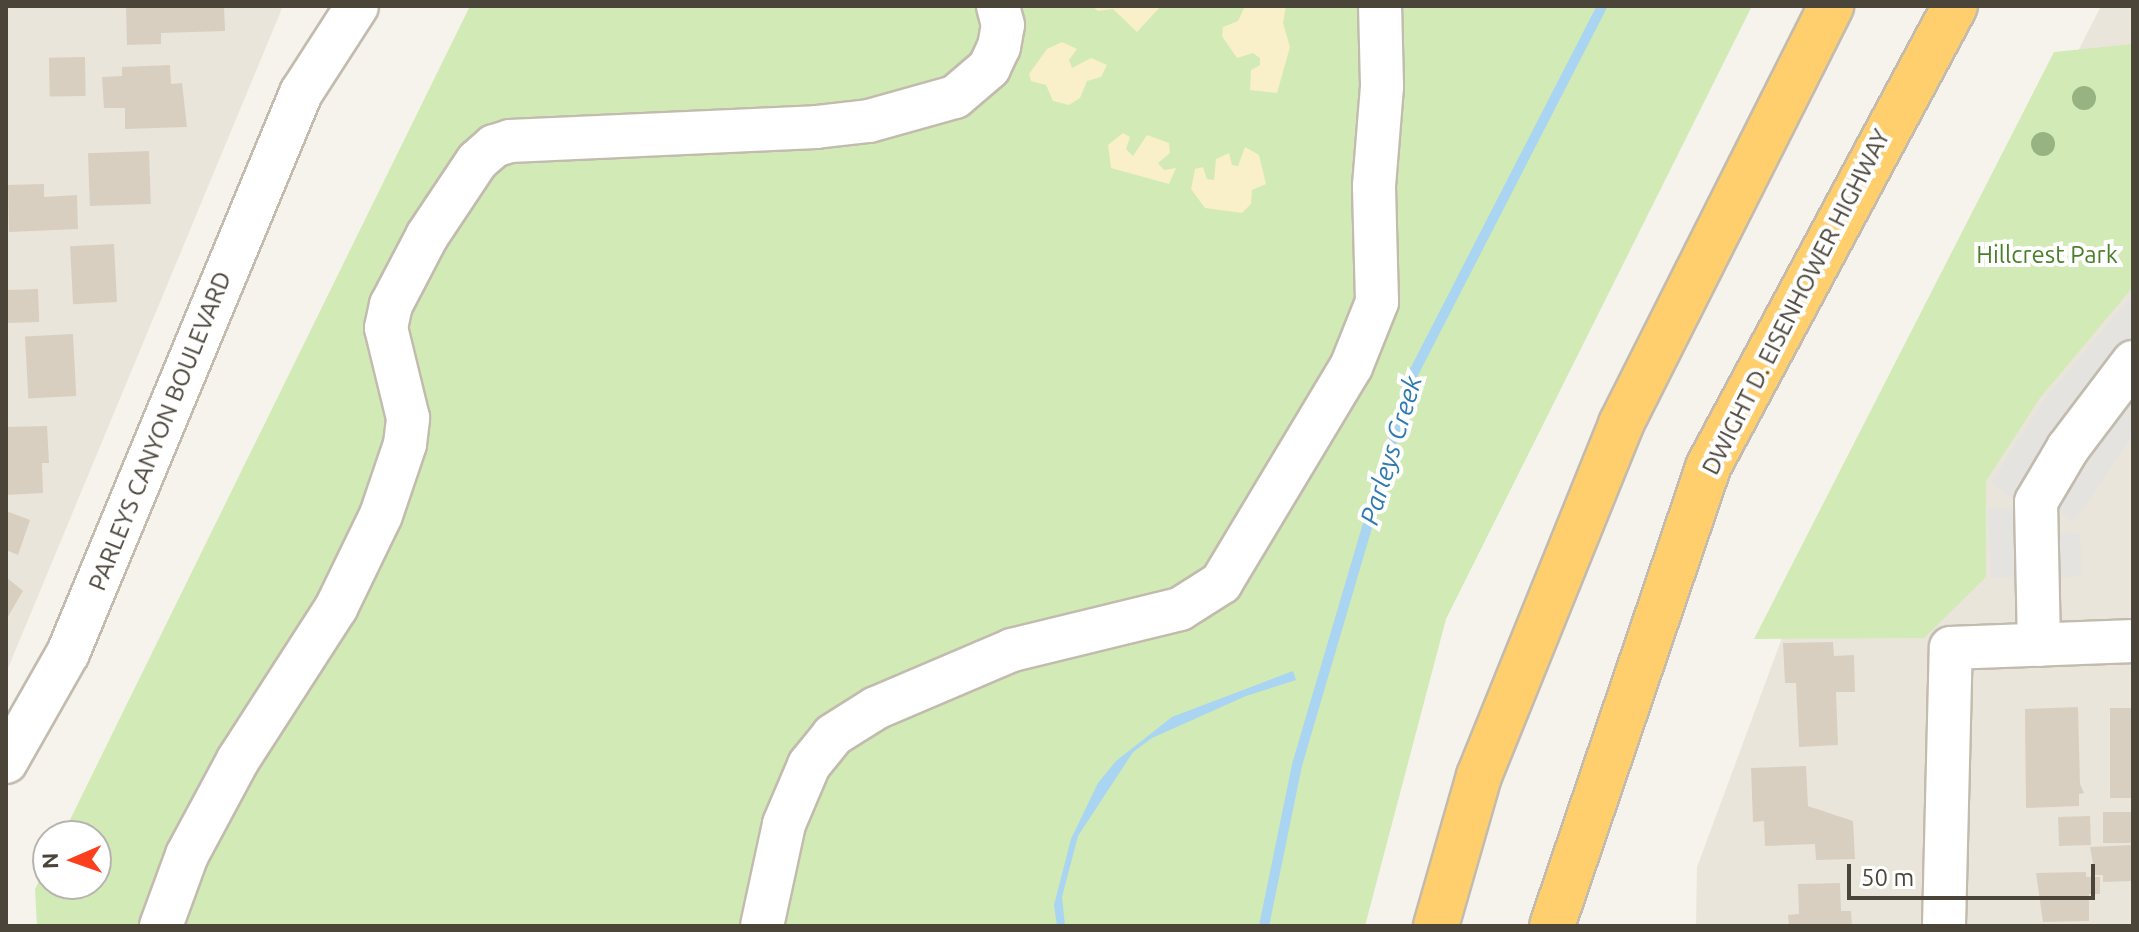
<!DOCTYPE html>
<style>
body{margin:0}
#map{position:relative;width:2139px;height:932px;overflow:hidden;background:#f6f3ec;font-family:Ubuntu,sans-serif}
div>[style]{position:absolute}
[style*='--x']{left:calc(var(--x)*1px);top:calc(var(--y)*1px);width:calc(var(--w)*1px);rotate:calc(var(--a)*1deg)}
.residential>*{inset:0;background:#eae5da}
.green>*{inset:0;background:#d2eab5}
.sand>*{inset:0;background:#f9efc9}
.parking>*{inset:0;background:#e5e3e0}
.water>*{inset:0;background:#a9d4f2}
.stream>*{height:10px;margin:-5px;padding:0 5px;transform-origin:5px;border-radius:5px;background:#a9d4f2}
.building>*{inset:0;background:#d8cfc1;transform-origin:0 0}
.roads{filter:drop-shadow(2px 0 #c2bbae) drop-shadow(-2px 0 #c2bbae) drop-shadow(0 2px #c2bbae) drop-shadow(0 -2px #c2bbae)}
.minor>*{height:42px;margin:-21px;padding:0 21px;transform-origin:21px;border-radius:21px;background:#fff}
.highway>*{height:44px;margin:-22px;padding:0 22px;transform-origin:22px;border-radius:22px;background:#ffcf6e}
.trees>*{width:24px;height:24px;margin:-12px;border-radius:50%;background:#97b381}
span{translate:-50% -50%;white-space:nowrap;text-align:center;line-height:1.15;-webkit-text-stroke:8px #fff;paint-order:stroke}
.park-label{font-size:24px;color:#4a7f2a}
.street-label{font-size:24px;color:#4b4439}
.water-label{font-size:26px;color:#2e7ab2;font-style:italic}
.frame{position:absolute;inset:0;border:8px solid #4b4439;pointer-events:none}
.north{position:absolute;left:32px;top:820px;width:80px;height:80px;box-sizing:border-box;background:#fff;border:2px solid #b7b4b0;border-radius:50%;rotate:268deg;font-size:22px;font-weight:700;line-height:32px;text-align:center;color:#4b4439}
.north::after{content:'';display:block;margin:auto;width:28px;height:36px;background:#fc3f1d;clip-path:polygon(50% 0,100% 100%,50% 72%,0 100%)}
.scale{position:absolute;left:1847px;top:864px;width:248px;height:36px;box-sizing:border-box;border:4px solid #4b4439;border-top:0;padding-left:10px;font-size:24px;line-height:28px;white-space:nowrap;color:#4b4439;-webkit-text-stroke:6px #fff;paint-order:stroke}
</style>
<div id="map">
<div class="residential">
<div style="clip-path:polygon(6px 6px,283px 6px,6px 673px)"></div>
<div style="clip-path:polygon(2101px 6px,2133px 6px,2133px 926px,1696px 926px,1697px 867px,1792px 611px)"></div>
</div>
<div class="green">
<div style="clip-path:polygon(470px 6px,1752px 6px,1446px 619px,1365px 926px,37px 926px,35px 889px,48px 864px,48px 884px,96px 884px,96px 836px,62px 836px)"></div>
<div style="clip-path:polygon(2133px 44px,2133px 287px,2040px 398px,1986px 481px,1986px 577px,1924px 638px,1754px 639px,2054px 52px)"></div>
</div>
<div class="sand">
<div style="clip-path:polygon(1092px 6px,1161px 6px,1137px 32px,1113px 9px,1098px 11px)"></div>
<div style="clip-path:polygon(1245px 6px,1286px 6px,1283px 23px,1290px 47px,1277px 93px,1250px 90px,1251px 70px,1260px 65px,1260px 58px,1253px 53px,1237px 58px,1222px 36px,1223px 27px,1238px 21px)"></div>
<div style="clip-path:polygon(1062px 42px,1077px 49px,1069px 60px,1072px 68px,1091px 58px,1107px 65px,1101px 77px,1087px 81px,1080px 98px,1069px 105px,1053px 101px,1046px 85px,1031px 81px,1029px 74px,1047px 49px)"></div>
<div style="clip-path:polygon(1123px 133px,1130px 137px,1126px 149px,1133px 156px,1147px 135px,1169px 143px,1170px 153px,1158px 163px,1164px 170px,1176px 168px,1169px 184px,1111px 168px,1108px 145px)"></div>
<div style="clip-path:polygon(1245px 147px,1259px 155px,1266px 184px,1252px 190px,1251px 204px,1242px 213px,1205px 208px,1191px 189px,1195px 169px,1203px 167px,1207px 179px,1214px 180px,1216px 159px,1229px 153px,1232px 165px,1238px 166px)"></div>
</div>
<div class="parking">
<div style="clip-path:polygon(2133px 294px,2133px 435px,2074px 521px,2057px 511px,2056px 532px,2080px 533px,2082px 575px,2018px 584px,2011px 577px,1991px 577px,1988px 509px,2011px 508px,2016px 502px,1991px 482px,2044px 400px)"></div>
</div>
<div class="water">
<div style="clip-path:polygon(1293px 671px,1296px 680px,1246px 696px,1152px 738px,1133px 752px,1078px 836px,1062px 897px,1065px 926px,1057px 926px,1054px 905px,1071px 839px,1098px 783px,1116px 761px,1172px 717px)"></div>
</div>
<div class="stream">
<div style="--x:1264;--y:926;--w:164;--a:-78.4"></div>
<div style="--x:1297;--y:765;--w:401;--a:-73.6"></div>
<div style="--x:1410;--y:380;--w:420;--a:-62.8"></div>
</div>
<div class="building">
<div style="clip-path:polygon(126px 6px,224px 6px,225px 31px,161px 33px,161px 44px,127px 45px)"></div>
<div style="left:85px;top:57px;width:39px;height:36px;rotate:89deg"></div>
<div style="clip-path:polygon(170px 65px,171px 84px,182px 83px,187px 127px,125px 129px,125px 108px,104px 108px,102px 77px,122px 76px,122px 67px)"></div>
<div style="left:149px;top:151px;width:53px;height:61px;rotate:88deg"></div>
<div style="clip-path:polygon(44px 184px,44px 197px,77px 195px,78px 229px,9px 232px,8px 185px)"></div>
<div style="left:114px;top:244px;width:58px;height:44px;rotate:87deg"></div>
<div style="left:38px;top:289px;width:33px;height:31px;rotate:88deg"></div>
<div style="left:73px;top:334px;width:62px;height:48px;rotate:87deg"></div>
<div style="clip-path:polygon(47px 426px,49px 463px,42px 463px,43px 493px,6px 495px,6px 427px)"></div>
<div style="clip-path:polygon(6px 511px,30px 520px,18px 555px,6px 550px)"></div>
<div style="clip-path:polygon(6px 577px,23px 591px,6px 620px)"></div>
<div style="clip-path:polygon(1833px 642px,1834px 656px,1854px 655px,1855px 692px,1836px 692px,1838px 745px,1799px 747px,1796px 683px,1785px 683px,1783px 643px)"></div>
<div style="clip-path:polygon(2078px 707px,2080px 784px,2084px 793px,2079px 794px,2079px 806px,2026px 808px,2025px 709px)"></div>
<div style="left:2133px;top:708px;width:90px;height:23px;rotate:90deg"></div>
<div style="clip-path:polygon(1806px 766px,1808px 806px,1853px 821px,1855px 859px,1816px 860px,1815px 844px,1765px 846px,1764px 821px,1753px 822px,1751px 768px)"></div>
<div style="left:2133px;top:812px;width:31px;height:30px;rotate:90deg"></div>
<div style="left:2090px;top:816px;width:29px;height:32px;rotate:88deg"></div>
<div style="clip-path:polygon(2133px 845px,2133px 881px,2103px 882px,2103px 875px,2095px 875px,2090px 847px)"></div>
<div style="clip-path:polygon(2086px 872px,2086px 877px,2100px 877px,2100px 894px,2089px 894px,2089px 921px,2043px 922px,2036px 873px)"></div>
<div style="clip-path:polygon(1840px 883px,1841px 911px,1851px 911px,1852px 926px,1789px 926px,1788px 915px,1799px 914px,1798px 884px)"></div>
</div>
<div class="roads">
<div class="minor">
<div style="--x:2039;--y:645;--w:143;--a:-91.2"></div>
<div style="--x:2036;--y:502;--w:63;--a:-59.3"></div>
<div style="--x:2068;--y:448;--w:108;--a:-52.9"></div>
<div style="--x:6;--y:762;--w:125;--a:-60.4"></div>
<div style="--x:68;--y:653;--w:607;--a:-67.41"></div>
<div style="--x:301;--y:93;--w:103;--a:-57.2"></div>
<div style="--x:161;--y:926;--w:76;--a:-69.9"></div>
<div style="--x:187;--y:855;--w:108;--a:-61.8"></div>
<div style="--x:238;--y:760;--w:181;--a:-57.2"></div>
<div style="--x:336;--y:608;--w:103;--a:-64.2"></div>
<div style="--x:381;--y:515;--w:75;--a:-71.3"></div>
<div style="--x:405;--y:444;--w:26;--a:-83"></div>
<div style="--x:408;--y:418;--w:93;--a:-103.7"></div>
<div style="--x:386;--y:328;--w:24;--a:-78"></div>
<div style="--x:391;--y:305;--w:78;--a:-62.4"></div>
<div style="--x:427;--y:236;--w:90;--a:-56.3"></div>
<div style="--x:477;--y:161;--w:23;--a:-41"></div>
<div style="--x:494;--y:146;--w:17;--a:-17"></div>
<div style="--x:510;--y:141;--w:306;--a:-2.6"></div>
<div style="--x:816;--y:127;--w:53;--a:-6.5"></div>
<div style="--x:869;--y:121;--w:89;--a:-15.6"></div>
<div style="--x:955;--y:97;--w:45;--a:-40.5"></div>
<div style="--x:989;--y:68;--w:23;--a:-65"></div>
<div style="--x:999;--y:47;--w:22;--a:-80"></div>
<div style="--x:1003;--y:25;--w:20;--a:-105"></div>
<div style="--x:762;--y:926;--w:104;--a:-77.8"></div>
<div style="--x:784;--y:824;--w:64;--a:-67"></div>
<div style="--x:809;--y:765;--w:38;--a:-51"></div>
<div style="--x:833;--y:735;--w:51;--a:-32.1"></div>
<div style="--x:876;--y:708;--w:148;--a:-23.1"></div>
<div style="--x:1012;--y:650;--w:173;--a:-13.7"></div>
<div style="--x:1180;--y:609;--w:49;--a:-32.4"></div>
<div style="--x:1221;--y:583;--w:252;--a:-59"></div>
<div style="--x:1351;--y:367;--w:70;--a:-68.2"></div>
<div style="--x:1377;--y:302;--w:116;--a:-91.5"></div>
<div style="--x:1374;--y:186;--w:100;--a:-85.4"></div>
<div style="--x:1382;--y:86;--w:80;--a:-91.4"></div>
<div style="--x:1944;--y:926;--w:278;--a:-88.6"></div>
<div style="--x:1951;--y:648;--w:182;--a:-2.2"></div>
</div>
<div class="highway">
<div style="--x:1436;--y:926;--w:156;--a:-74"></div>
<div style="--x:1479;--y:776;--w:380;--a:-68"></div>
<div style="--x:1621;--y:424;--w:468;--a:-63.3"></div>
<div style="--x:1552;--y:926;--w:485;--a:-71.2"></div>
<div style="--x:1708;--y:467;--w:523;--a:-61.82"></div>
</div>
</div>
<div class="trees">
<div style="left:2084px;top:98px"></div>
<div style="left:2043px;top:144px"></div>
</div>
<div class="park-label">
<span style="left:2047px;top:255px">Hillcrest Park</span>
</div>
<div class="street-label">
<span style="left:1796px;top:302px;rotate:-63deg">DWIGHT D. EISENHOWER HIGHWAY</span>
<span style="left:160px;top:431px;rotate:-68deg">PARLEYS CANYON BOULEVARD</span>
</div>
<div class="water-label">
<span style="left:1391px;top:450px;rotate:-73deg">Parleys Creek</span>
</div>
<div class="frame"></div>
<div class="north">N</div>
<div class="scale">50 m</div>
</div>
